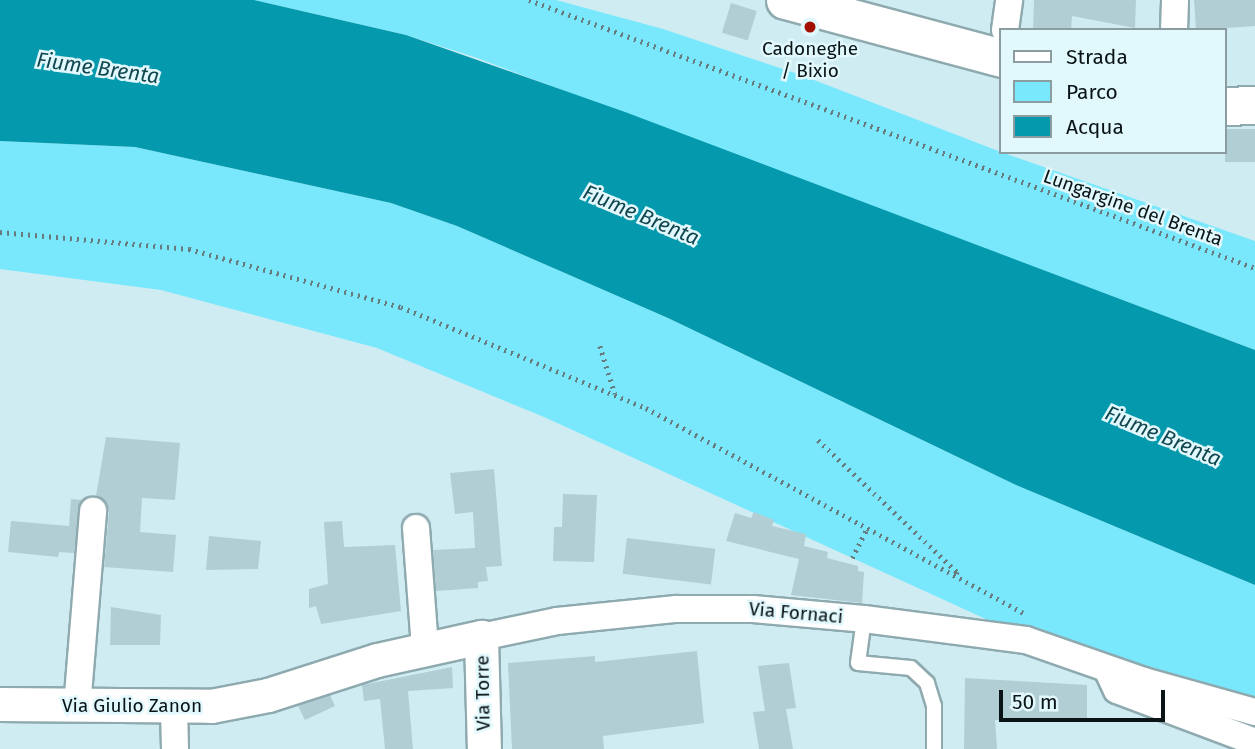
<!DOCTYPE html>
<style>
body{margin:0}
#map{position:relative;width:1255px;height:749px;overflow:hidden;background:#cfecf2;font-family:"Fira Sans",sans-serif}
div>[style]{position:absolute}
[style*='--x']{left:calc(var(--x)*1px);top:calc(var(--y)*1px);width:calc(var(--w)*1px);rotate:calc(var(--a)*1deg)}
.green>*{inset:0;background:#79e8fc}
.water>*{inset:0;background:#0599ad}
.building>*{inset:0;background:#b1ced4;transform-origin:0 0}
.path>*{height:4.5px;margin-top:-2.25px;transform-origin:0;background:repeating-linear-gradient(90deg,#677a7e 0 2px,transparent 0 7px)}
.roads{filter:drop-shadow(2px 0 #8eaaaf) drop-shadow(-2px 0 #8eaaaf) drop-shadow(0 2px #8eaaaf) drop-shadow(0 -2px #8eaaaf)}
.service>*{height:14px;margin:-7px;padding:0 7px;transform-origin:7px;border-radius:7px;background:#fff}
.minor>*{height:26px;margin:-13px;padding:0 13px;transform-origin:13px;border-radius:13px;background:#fff}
.tertiary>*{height:33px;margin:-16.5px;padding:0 16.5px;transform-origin:16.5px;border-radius:16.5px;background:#fff}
.secondary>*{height:37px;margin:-18.5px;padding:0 18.5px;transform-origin:18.5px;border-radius:18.5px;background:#fff}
.dots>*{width:19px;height:19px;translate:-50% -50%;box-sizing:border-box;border:4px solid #e1f8fd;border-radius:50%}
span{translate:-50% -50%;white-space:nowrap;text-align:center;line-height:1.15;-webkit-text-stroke:5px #e1f8fd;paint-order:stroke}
.poi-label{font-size:19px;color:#0a1416}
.street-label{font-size:19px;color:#0a1416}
.water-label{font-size:21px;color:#11464e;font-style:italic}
.legend{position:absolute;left:999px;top:28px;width:228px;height:126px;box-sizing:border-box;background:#e1f8fd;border:2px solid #8b9da1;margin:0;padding:9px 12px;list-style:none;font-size:21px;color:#0a1416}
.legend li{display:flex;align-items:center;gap:14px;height:35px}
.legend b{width:35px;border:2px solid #8b9da1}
.scale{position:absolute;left:999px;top:690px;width:166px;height:32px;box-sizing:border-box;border:4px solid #0a1416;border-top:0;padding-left:9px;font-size:21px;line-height:24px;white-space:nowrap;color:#0a1416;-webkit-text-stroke:5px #e1f8fd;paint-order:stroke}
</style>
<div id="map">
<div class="green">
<div style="clip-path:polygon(254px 0,556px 0,663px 29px,801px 75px,1001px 152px,1255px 241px,1255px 350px,477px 58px,406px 35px)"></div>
<div style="clip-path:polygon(0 141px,135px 147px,391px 203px,457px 226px,668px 318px,1016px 485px,1255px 585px,1255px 742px,544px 417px,377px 348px,161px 290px,0 269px)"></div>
</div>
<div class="water">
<div style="clip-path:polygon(0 0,254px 0,406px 35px,625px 112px,1255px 350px,1255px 585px,1016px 485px,668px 318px,457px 226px,391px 203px,135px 147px,0 141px)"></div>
</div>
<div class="building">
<div style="clip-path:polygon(1034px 0,1136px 0,1135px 28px,1072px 16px,1071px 30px,1033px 29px)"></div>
<div style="clip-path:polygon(1194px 0,1255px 0,1255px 26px,1196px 30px)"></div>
<div style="left:731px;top:3px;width:27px;height:31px;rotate:17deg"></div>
<div style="left:1225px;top:129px;width:30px;height:33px"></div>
<div style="clip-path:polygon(106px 437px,180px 443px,175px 500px,142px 498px,140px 532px,176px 535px,173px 572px,104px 567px,109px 512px,107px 504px,96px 496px)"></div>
<div style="clip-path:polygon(494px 469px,502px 566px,486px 567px,488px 581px,478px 582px,478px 588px,436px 591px,433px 550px,475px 548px,473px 512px,455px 514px,450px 473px)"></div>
<div style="clip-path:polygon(563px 494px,597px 495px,594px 562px,553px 561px,554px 527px,562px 527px)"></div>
<div style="clip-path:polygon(71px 499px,82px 500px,74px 553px,59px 552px,58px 557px,8px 552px,11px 521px,69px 526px)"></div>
<div style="clip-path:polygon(754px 512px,774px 520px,772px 526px,806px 534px,804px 546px,828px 552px,827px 558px,858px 566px,858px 571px,864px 572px,862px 603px,791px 595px,799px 559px,726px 541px,735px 513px,751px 518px)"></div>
<div style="clip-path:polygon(342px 521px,344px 547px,395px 545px,401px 611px,321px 624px,316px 606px,309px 608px,309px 589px,328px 584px,324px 522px)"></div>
<div style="clip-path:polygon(209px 536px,261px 541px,258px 569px,206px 570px)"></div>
<div style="left:627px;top:538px;width:89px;height:36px;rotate:7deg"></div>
<div style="clip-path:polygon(111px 607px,161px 615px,160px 645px,110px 645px)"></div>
<div style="clip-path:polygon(697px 651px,704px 723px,603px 736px,604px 749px,512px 749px,508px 663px,595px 656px,595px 662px)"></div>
<div style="clip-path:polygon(789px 663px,796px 708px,786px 709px,793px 749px,759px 749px,753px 712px,765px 711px,758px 666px)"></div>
<div style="clip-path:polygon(452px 667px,453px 688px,408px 691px,413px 749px,385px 749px,380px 699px,364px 701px,362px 685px)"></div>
<div style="clip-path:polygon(965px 678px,1087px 685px,1087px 722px,995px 720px,997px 749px,964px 749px)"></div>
<div style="clip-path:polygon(330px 695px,335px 706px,305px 720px,298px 706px)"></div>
</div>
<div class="path">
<div style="--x:529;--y:0;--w:774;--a:20.26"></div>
<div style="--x:0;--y:232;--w:190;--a:5.1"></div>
<div style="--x:189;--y:249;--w:220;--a:15.3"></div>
<div style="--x:401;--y:307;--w:265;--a:22.4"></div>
<div style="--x:646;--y:408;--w:431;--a:28.5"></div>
<div style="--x:600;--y:346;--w:50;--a:72.6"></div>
<div style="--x:818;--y:440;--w:192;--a:43.5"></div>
<div style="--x:957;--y:572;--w:6;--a:99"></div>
<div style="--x:852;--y:558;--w:31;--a:-63"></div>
</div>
<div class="roads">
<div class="service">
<div style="--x:864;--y:619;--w:44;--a:97.8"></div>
<div style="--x:858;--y:663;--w:53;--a:5.4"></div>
<div style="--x:911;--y:668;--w:22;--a:43"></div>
<div style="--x:927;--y:683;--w:24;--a:73"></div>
<div style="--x:934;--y:706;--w:43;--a:90"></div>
</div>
<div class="minor">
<div style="--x:1005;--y:30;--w:30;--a:-82"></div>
<div style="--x:1174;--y:30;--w:30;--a:-88"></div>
<div style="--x:416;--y:528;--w:121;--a:85.7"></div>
<div style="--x:481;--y:637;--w:78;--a:-11.9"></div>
<div style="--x:557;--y:621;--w:120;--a:-5.8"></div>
<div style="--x:676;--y:609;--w:77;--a:0"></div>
<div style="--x:753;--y:609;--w:111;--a:5.1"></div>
<div style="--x:864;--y:619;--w:163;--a:7.4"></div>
<div style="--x:1026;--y:640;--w:125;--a:19.2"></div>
<div style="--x:1144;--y:681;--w:115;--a:15.6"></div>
<div style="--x:1107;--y:669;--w:23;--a:65"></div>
<div style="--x:1117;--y:690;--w:147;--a:20.6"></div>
<div style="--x:77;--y:707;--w:197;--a:-85.3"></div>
<div style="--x:174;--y:708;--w:41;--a:88.6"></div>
</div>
<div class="tertiary">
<div style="--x:0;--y:704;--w:211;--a:0.5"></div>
<div style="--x:211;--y:706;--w:58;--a:-10.9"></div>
<div style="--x:268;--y:695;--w:114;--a:-17.8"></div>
<div style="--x:377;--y:660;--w:107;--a:-12.5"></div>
<div style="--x:481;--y:637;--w:112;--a:88.5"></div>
</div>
<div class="secondary">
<div style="--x:785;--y:0;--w:224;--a:15"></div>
<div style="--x:1225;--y:106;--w:30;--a:-2"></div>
</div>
</div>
<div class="dots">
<div style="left:810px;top:27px;background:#a30f00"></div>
</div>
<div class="poi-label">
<span style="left:810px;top:60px">Cadoneghe<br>/ Bixio</span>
</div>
<div class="street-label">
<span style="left:1133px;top:208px;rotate:20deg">Lungargine del Brenta</span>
<span style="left:796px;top:613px;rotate:5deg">Via Fornaci</span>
<span style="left:483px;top:693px;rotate:-91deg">Via Torre</span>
<span style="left:132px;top:706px">Via Giulio Zanon</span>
</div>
<div class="water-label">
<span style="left:98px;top:68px;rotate:8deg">Fiume Brenta</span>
<span style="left:641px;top:215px;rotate:23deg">Fiume Brenta</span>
<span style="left:1163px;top:436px;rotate:23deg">Fiume Brenta</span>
</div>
<ul class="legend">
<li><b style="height:9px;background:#fff"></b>Strada</li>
<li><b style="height:19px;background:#79e8fc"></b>Parco</li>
<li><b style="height:19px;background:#0599ad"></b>Acqua</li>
</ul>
<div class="scale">50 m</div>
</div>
